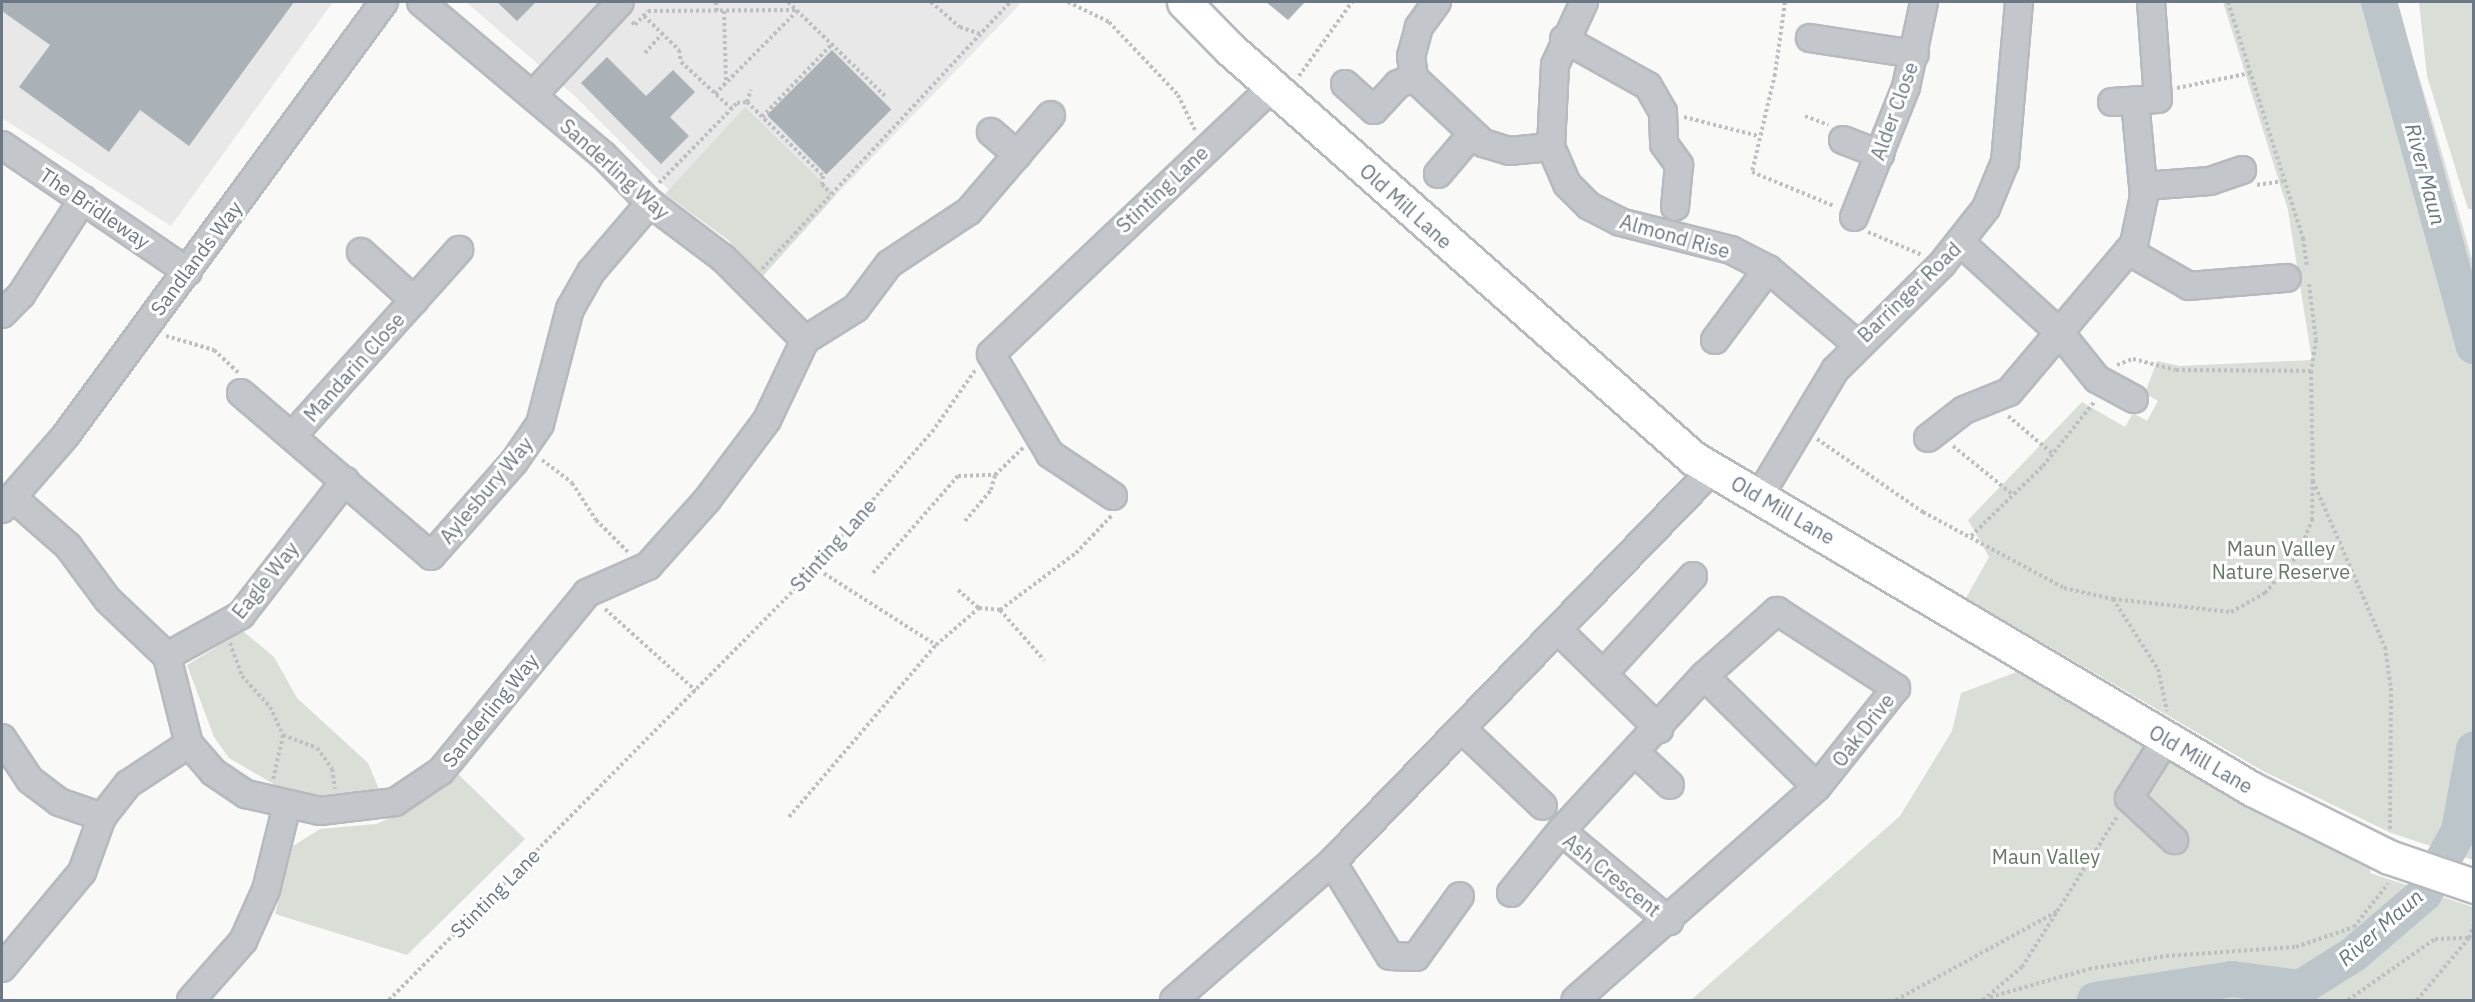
<!DOCTYPE html>
<style>
body{margin:0}
#map{position:relative;width:2475px;height:1002px;overflow:hidden;background:#f9f9f7;font-family:"IBM Plex Sans",sans-serif}
div>[style]{position:absolute}
[style*='--x']{left:calc(var(--x)*1px);top:calc(var(--y)*1px);width:calc(var(--w)*1px);rotate:calc(var(--a)*1deg)}
.built>*{inset:0;background:#e7e8e7}
.green>*{inset:0;background:#d9ded6}
.river>*{height:36px;margin:-18px;padding:0 18px;transform-origin:18px;border-radius:18px;background:#bcc5ca}
.building>*{inset:0;background:#aab1b7;transform-origin:0 0}
.path>*{height:4px;margin-top:-2px;transform-origin:0;background:repeating-linear-gradient(90deg,#bdbfc2 0 3px,transparent 0 6px)}
.roads{filter:drop-shadow(2px 0 #b6babe) drop-shadow(-2px 0 #b6babe) drop-shadow(0 2px #b6babe) drop-shadow(0 -2px #b6babe)}
.minor>*{height:26px;margin:-13px;padding:0 13px;transform-origin:13px;border-radius:13px;background:#c3c6ca}
.major>*{height:33px;margin:-16.5px;padding:0 16.5px;transform-origin:16.5px;border-radius:16.5px;background:#fff}
span{translate:-50% -50%;white-space:nowrap;text-align:center;line-height:1.15;-webkit-text-stroke:6px #fff;paint-order:stroke}
.street-label{font-size:20px;color:#6a7885}
.park-label{font-size:20px;color:#677865}
.water-label{font-size:21px;color:#677880;font-style:italic}
.frame{position:absolute;inset:0;border:3px solid #6a7885;pointer-events:none}
</style>
<div id="map">
<div class="built">
<div style="clip-path:polygon(2px 2px,333px 2px,171px 226px,2px 118px)"></div>
<div style="clip-path:polygon(466px 2px,1022px 2px,836px 195px,745px 107px,669px 190px,576px 97px)"></div>
</div>
<div class="green">
<div style="clip-path:polygon(2223px 2px,2396px 2px,2438px 139px,2473px 263px,2473px 860px,2391px 833px,2263px 771px,1966px 598px,1989px 557px,1968px 520px,2082px 402px,2125px 427px,2133px 413px,2147px 421px,2158px 401px,2145px 393px,2157px 361px,2180px 366px,2312px 360px,2288px 210px)"></div>
<div style="clip-path:polygon(2419px 2px,2473px 2px,2473px 209px,2468px 209px,2427px 76px)"></div>
<div style="clip-path:polygon(745px 107px,836px 195px,763px 276px,728px 240px,665px 194px)"></div>
<div style="clip-path:polygon(243px 631px,274px 657px,297px 698px,368px 763px,379px 789px,352px 796px,317px 795px,277px 786px,229px 758px,214px 737px,187px 665px)"></div>
<div style="clip-path:polygon(2022px 670px,2250px 806px,2371px 867px,2370px 873px,2473px 907px,2473px 1000px,1691px 1000px,1900px 816px,1952px 731px,1961px 693px)"></div>
<div style="clip-path:polygon(458px 774px,525px 839px,407px 955px,275px 914px,293px 846px,320px 829px,376px 824px,413px 808px)"></div>
</div>
<div class="river">
<div style="--x:2379;--y:2;--w:357;--a:74.6"></div>
<div style="--x:2095;--y:1000;--w:139;--a:-8.7"></div>
<div style="--x:2232;--y:979;--w:69;--a:7.5"></div>
<div style="--x:2300;--y:988;--w:64;--a:-32.2"></div>
<div style="--x:2354;--y:954;--w:92;--a:-40.6"></div>
<div style="--x:2424;--y:894;--w:72;--a:-60.9"></div>
<div style="--x:2459;--y:831;--w:83;--a:-79.6"></div>
</div>
<div class="building">
<div style="clip-path:polygon(2px 2px,294px 2px,189px 146px,140px 110px,109px 152px,19px 87px,50px 45px,2px 11px)"></div>
<div style="clip-path:polygon(497px 2px,536px 2px,517px 21px)"></div>
<div style="clip-path:polygon(1266px 2px,1305px 2px,1288px 20px)"></div>
<div style="left:832px;top:50px;width:84px;height:92px;rotate:45deg"></div>
<div style="clip-path:polygon(607px 57px,646px 96px,673px 70px,695px 92px,670px 117px,689px 136px,661px 164px,581px 83px)"></div>
</div>
<div class="path">
<div style="--x:716;--y:2;--w:9;--a:84"></div>
<div style="--x:788;--y:2;--w:138;--a:44.1"></div>
<div style="--x:931;--y:2;--w:38;--a:41"></div>
<div style="--x:960;--y:27;--w:21;--a:19"></div>
<div style="--x:1068;--y:2;--w:46;--a:26"></div>
<div style="--x:1109;--y:22;--w:100;--a:46.6"></div>
<div style="--x:1178;--y:95;--w:39;--a:64"></div>
<div style="--x:1785;--y:2;--w:73;--a:97.9"></div>
<div style="--x:1775;--y:74;--w:101;--a:103.2"></div>
<div style="--x:1752;--y:172;--w:89;--a:22.5"></div>
<div style="--x:2228;--y:2;--w:248;--a:72.4"></div>
<div style="--x:2303;--y:238;--w:30;--a:82"></div>
<div style="--x:724;--y:11;--w:71;--a:88.4"></div>
<div style="--x:644;--y:16;--w:49;--a:44.2"></div>
<div style="--x:679;--y:50;--w:12;--a:81"></div>
<div style="--x:681;--y:62;--w:69;--a:42.7"></div>
<div style="--x:632;--y:22;--w:4;--a:45"></div>
<div style="--x:635;--y:25;--w:19;--a:-47"></div>
<div style="--x:648;--y:11;--w:150;--a:-0.4"></div>
<div style="--x:645;--y:53;--w:25;--a:-48"></div>
<div style="--x:1299;--y:76;--w:91;--a:-54.4"></div>
<div style="--x:2177;--y:88;--w:75;--a:-11.6"></div>
<div style="--x:715;--y:94;--w:117;--a:-45.3"></div>
<div style="--x:747;--y:102;--w:106;--a:44.2"></div>
<div style="--x:823;--y:176;--w:8;--a:97"></div>
<div style="--x:822;--y:184;--w:13;--a:48"></div>
<div style="--x:1805;--y:116;--w:25;--a:21"></div>
<div style="--x:762;--y:117;--w:101;--a:-46.2"></div>
<div style="--x:1684;--y:117;--w:76;--a:14.4"></div>
<div style="--x:659;--y:183;--w:112;--a:-45.7"></div>
<div style="--x:737;--y:103;--w:10;--a:-6"></div>
<div style="--x:747;--y:102;--w:13;--a:-72"></div>
<div style="--x:2257;--y:185;--w:26;--a:-9"></div>
<div style="--x:1868;--y:232;--w:59;--a:23.1"></div>
<div style="--x:762;--y:269;--w:364;--a:-47.1"></div>
<div style="--x:2309;--y:284;--w:56;--a:82.9"></div>
<div style="--x:2316;--y:340;--w:31;--a:99"></div>
<div style="--x:2311;--y:371;--w:110;--a:89"></div>
<div style="--x:2313;--y:481;--w:181;--a:66.6"></div>
<div style="--x:2385;--y:647;--w:41;--a:81.7"></div>
<div style="--x:2391;--y:688;--w:142;--a:90.4"></div>
<div style="--x:166;--y:336;--w:50;--a:16.3"></div>
<div style="--x:214;--y:350;--w:33;--a:43"></div>
<div style="--x:2117;--y:365;--w:17;--a:-21"></div>
<div style="--x:2133;--y:359;--w:44;--a:14.3"></div>
<div style="--x:2176;--y:370;--w:135;--a:0.4"></div>
<div style="--x:2008;--y:416;--w:59;--a:40.2"></div>
<div style="--x:1817;--y:439;--w:129;--a:34.6"></div>
<div style="--x:1923;--y:512;--w:160;--a:28.3"></div>
<div style="--x:2064;--y:588;--w:50;--a:12.7"></div>
<div style="--x:2113;--y:599;--w:83;--a:57.3"></div>
<div style="--x:2158;--y:669;--w:43;--a:77.9"></div>
<div style="--x:1953;--y:446;--w:77;--a:39.2"></div>
<div style="--x:542;--y:460;--w:38;--a:37"></div>
<div style="--x:572;--y:483;--w:44;--a:57"></div>
<div style="--x:596;--y:520;--w:45;--a:45"></div>
<div style="--x:965;--y:521;--w:40;--a:-50"></div>
<div style="--x:991;--y:490;--w:16;--a:-75"></div>
<div style="--x:1971;--y:536;--w:100;--a:-44.2"></div>
<div style="--x:2043;--y:466;--w:82;--a:-51.4"></div>
<div style="--x:814;--y:567;--w:145;--a:32.6"></div>
<div style="--x:873;--y:573;--w:129;--a:-48.8"></div>
<div style="--x:958;--y:476;--w:37;--a:-2"></div>
<div style="--x:995;--y:475;--w:39;--a:-44"></div>
<div style="--x:958;--y:590;--w:28;--a:41"></div>
<div style="--x:2113;--y:599;--w:119;--a:6.3"></div>
<div style="--x:2231;--y:612;--w:39;--a:-29"></div>
<div style="--x:2265;--y:593;--w:50;--a:-49"></div>
<div style="--x:2298;--y:555;--w:38;--a:-68"></div>
<div style="--x:2312;--y:520;--w:39;--a:-89"></div>
<div style="--x:605;--y:609;--w:122;--a:42"></div>
<div style="--x:1000;--y:610;--w:67;--a:48.7"></div>
<div style="--x:230;--y:643;--w:35;--a:70"></div>
<div style="--x:242;--y:676;--w:42;--a:47.9"></div>
<div style="--x:270;--y:707;--w:31;--a:65"></div>
<div style="--x:283;--y:735;--w:46;--a:102.5"></div>
<div style="--x:283;--y:735;--w:36;--a:21"></div>
<div style="--x:317;--y:748;--w:26;--a:54"></div>
<div style="--x:332;--y:769;--w:20;--a:81"></div>
<div style="--x:789;--y:817;--w:226;--a:-49.5"></div>
<div style="--x:936;--y:645;--w:57;--a:-40.7"></div>
<div style="--x:979;--y:608;--w:21;--a:5"></div>
<div style="--x:1000;--y:610;--w:95;--a:-36.9"></div>
<div style="--x:1076;--y:553;--w:52;--a:-46.5"></div>
<div style="--x:1990;--y:997;--w:103;--a:-15.8"></div>
<div style="--x:2089;--y:969;--w:78;--a:-9.6"></div>
<div style="--x:2166;--y:956;--w:130;--a:-4"></div>
<div style="--x:2296;--y:947;--w:61;--a:-19"></div>
<div style="--x:2354;--y:927;--w:55;--a:-51.7"></div>
<div style="--x:389;--y:1000;--w:582;--a:-45.35"></div>
<div style="--x:798;--y:586;--w:204;--a:-49"></div>
<div style="--x:932;--y:432;--w:77;--a:-55.1"></div>
<div style="--x:1896;--y:1000;--w:185;--a:-28.8"></div>
<div style="--x:1983;--y:1000;--w:51;--a:-40.2"></div>
<div style="--x:2022;--y:967;--w:178;--a:-57.7"></div>
<div style="--x:2348;--y:1000;--w:106;--a:-35"></div>
<div style="--x:2435;--y:939;--w:34;--a:-2"></div>
<div style="--x:2417;--y:1000;--w:81;--a:-50"></div>
<div style="--x:2469;--y:938;--w:15;--a:-70"></div>
</div>
<div class="roads">
<div class="minor">
<div style="--x:421;--y:2;--w:238;--a:40.1"></div>
<div style="--x:603;--y:155;--w:67;--a:45.6"></div>
<div style="--x:650;--y:203;--w:91;--a:37"></div>
<div style="--x:723;--y:258;--w:116;--a:45"></div>
<div style="--x:1437;--y:2;--w:31;--a:126"></div>
<div style="--x:1419;--y:27;--w:30;--a:105"></div>
<div style="--x:1411;--y:56;--w:22;--a:82"></div>
<div style="--x:1414;--y:78;--w:95;--a:43.3"></div>
<div style="--x:1483;--y:143;--w:27;--a:17"></div>
<div style="--x:1509;--y:151;--w:42;--a:-5.4"></div>
<div style="--x:1584;--y:2;--w:69;--a:114.7"></div>
<div style="--x:1555;--y:65;--w:82;--a:92.8"></div>
<div style="--x:1551;--y:147;--w:40;--a:66.6"></div>
<div style="--x:1567;--y:184;--w:31;--a:45"></div>
<div style="--x:1589;--y:206;--w:35;--a:27"></div>
<div style="--x:1620;--y:222;--w:114;--a:14.2"></div>
<div style="--x:1731;--y:250;--w:42;--a:27.2"></div>
<div style="--x:1768;--y:269;--w:115;--a:40.1"></div>
<div style="--x:1810;--y:38;--w:106;--a:8.7"></div>
<div style="--x:1564;--y:39;--w:96;--a:29.2"></div>
<div style="--x:1648;--y:86;--w:30;--a:60"></div>
<div style="--x:1663;--y:112;--w:32;--a:88"></div>
<div style="--x:1664;--y:144;--w:26;--a:54"></div>
<div style="--x:1679;--y:165;--w:42;--a:95.4"></div>
<div style="--x:1345;--y:84;--w:39;--a:42"></div>
<div style="--x:1374;--y:110;--w:35;--a:-47"></div>
<div style="--x:1398;--y:84;--w:17;--a:-21"></div>
<div style="--x:533;--y:95;--w:127;--a:-46.9"></div>
<div style="--x:2112;--y:102;--w:46;--a:-3.7"></div>
<div style="--x:2158;--y:99;--w:97;--a:-94.1"></div>
<div style="--x:991;--y:132;--w:35;--a:41"></div>
<div style="--x:1843;--y:140;--w:40;--a:21"></div>
<div style="--x:2;--y:145;--w:225;--a:34.3"></div>
<div style="--x:1438;--y:174;--w:52;--a:-49.6"></div>
<div style="--x:2144;--y:186;--w:66;--a:-4.3"></div>
<div style="--x:2210;--y:181;--w:34;--a:-19"></div>
<div style="--x:1854;--y:217;--w:140;--a:-68.2"></div>
<div style="--x:1906;--y:87;--w:87;--a:-78"></div>
<div style="--x:1961;--y:243;--w:134;--a:42.3"></div>
<div style="--x:2060;--y:333;--w:59;--a:51.2"></div>
<div style="--x:2097;--y:379;--w:42;--a:28.4"></div>
<div style="--x:2128;--y:251;--w:70;--a:29.8"></div>
<div style="--x:2189;--y:286;--w:98;--a:-4.7"></div>
<div style="--x:361;--y:252;--w:72;--a:42.2"></div>
<div style="--x:2;--y:314;--w:27;--a:-45"></div>
<div style="--x:21;--y:295;--w:114;--a:-57.1"></div>
<div style="--x:1715;--y:340;--w:89;--a:-53.3"></div>
<div style="--x:241;--y:393;--w:250;--a:40.6"></div>
<div style="--x:431;--y:556;--w:125;--a:-48.6"></div>
<div style="--x:514;--y:462;--w:46;--a:-55.6"></div>
<div style="--x:540;--y:424;--w:119;--a:-75.4"></div>
<div style="--x:570;--y:309;--w:43;--a:-60.4"></div>
<div style="--x:591;--y:272;--w:91;--a:-49.5"></div>
<div style="--x:293;--y:435;--w:249;--a:-48.1"></div>
<div style="--x:1928;--y:438;--w:46;--a:-37.9"></div>
<div style="--x:1964;--y:410;--w:48;--a:-21.8"></div>
<div style="--x:2009;--y:392;--w:194;--a:-49.8"></div>
<div style="--x:2134;--y:244;--w:49;--a:-78.2"></div>
<div style="--x:2144;--y:196;--w:95;--a:-95.4"></div>
<div style="--x:1760;--y:495;--w:146;--a:-59"></div>
<div style="--x:1835;--y:370;--w:151;--a:-44.7"></div>
<div style="--x:1942;--y:264;--w:71;--a:-51.8"></div>
<div style="--x:1986;--y:208;--w:50;--a:-67.6"></div>
<div style="--x:2005;--y:162;--w:161;--a:-85"></div>
<div style="--x:1113;--y:496;--w:76;--a:-146.3"></div>
<div style="--x:1050;--y:454;--w:116;--a:-120.5"></div>
<div style="--x:991;--y:354;--w:389;--a:-43.5"></div>
<div style="--x:12;--y:497;--w:74;--a:41.2"></div>
<div style="--x:68;--y:546;--w:67;--a:53.5"></div>
<div style="--x:108;--y:600;--w:81;--a:43.5"></div>
<div style="--x:167;--y:656;--w:91;--a:76"></div>
<div style="--x:189;--y:744;--w:37;--a:49"></div>
<div style="--x:213;--y:772;--w:40;--a:34"></div>
<div style="--x:246;--y:794;--w:76;--a:12.9"></div>
<div style="--x:320;--y:811;--w:76;--a:-6.8"></div>
<div style="--x:395;--y:802;--w:55;--a:-34"></div>
<div style="--x:441;--y:771;--w:230;--a:-50.6"></div>
<div style="--x:587;--y:593;--w:67;--a:-23.9"></div>
<div style="--x:648;--y:566;--w:89;--a:-48.2"></div>
<div style="--x:707;--y:500;--w:100;--a:-53.1"></div>
<div style="--x:767;--y:420;--w:89;--a:-64.6"></div>
<div style="--x:805;--y:340;--w:60;--a:-32.1"></div>
<div style="--x:856;--y:308;--w:55;--a:-53.1"></div>
<div style="--x:889;--y:264;--w:96;--a:-33.5"></div>
<div style="--x:969;--y:211;--w:126;--a:-49.5"></div>
<div style="--x:2;--y:509;--w:98;--a:-49.1"></div>
<div style="--x:66;--y:435;--w:537;--a:-53.71"></div>
<div style="--x:1560;--y:632;--w:139;--a:44.4"></div>
<div style="--x:167;--y:656;--w:85;--a:-29"></div>
<div style="--x:241;--y:615;--w:170;--a:-52.2"></div>
<div style="--x:1603;--y:674;--w:133;--a:-47.4"></div>
<div style="--x:1704;--y:676;--w:158;--a:44.5"></div>
<div style="--x:1463;--y:730;--w:110;--a:43.5"></div>
<div style="--x:2;--y:738;--w:50;--a:56.3"></div>
<div style="--x:30;--y:780;--w:36;--a:37"></div>
<div style="--x:59;--y:802;--w:46;--a:19.2"></div>
<div style="--x:2166;--y:739;--w:70;--a:122.1"></div>
<div style="--x:2129;--y:798;--w:62;--a:43"></div>
<div style="--x:1637;--y:754;--w:45;--a:43.2"></div>
<div style="--x:1561;--y:831;--w:211;--a:-47.3"></div>
<div style="--x:1704;--y:676;--w:98;--a:-41.7"></div>
<div style="--x:1777;--y:611;--w:142;--a:32.9"></div>
<div style="--x:1896;--y:688;--w:127;--a:128.6"></div>
<div style="--x:1817;--y:787;--w:322;--a:138.6"></div>
<div style="--x:1332;--y:862;--w:110;--a:58.3"></div>
<div style="--x:1390;--y:956;--w:26;--a:2"></div>
<div style="--x:1416;--y:957;--w:75;--a:-54.2"></div>
<div style="--x:1511;--y:893;--w:80;--a:-51.1"></div>
<div style="--x:1561;--y:831;--w:141;--a:39.8"></div>
<div style="--x:2;--y:968;--w:125;--a:-50.2"></div>
<div style="--x:82;--y:872;--w:59;--a:-70"></div>
<div style="--x:102;--y:817;--w:42;--a:-51.8"></div>
<div style="--x:128;--y:784;--w:73;--a:-33.3"></div>
<div style="--x:191;--y:1000;--w:79;--a:-48.6"></div>
<div style="--x:243;--y:941;--w:56;--a:-65.7"></div>
<div style="--x:266;--y:890;--w:88;--a:-76.1"></div>
<div style="--x:1174;--y:1000;--w:210;--a:-41.1"></div>
<div style="--x:1332;--y:862;--w:547;--a:-45.89"></div>
</div>
<div class="major">
<div style="--x:1184;--y:2;--w:66;--a:45.6"></div>
<div style="--x:1230;--y:49;--w:618;--a:41.46"></div>
<div style="--x:1693;--y:458;--w:650;--a:30.63"></div>
<div style="--x:2252;--y:789;--w:153;--a:26.4"></div>
<div style="--x:2389;--y:857;--w:90;--a:18.8"></div>
</div>
</div>
<div class="street-label">
<span style="left:1894px;top:111px;rotate:-70deg">Alder Close</span>
<span style="left:615px;top:169px;rotate:42deg">Sanderling Way</span>
<span style="left:1162px;top:189px;rotate:-43deg">Stinting Lane</span>
<span style="left:1406px;top:206px;rotate:42deg">Old Mill Lane</span>
<span style="left:95px;top:208px;rotate:34deg">The Bridleway</span>
<span style="left:1675px;top:236px;rotate:16deg">Almond Rise</span>
<span style="left:196px;top:258px;rotate:-53deg">Sandlands Way</span>
<span style="left:1909px;top:292px;rotate:-44deg">Barringer Road</span>
<span style="left:354px;top:367px;rotate:-48deg">Mandarin Close</span>
<span style="left:486px;top:490px;rotate:-50deg">Aylesbury Way</span>
<span style="left:1783px;top:510px;rotate:30deg">Old Mill Lane</span>
<span style="left:833px;top:545px;rotate:-48deg">Stinting Lane</span>
<span style="left:265px;top:580px;rotate:-51deg">Eagle Way</span>
<span style="left:490px;top:710px;rotate:-51deg">Sanderling Way</span>
<span style="left:1863px;top:730px;rotate:-52deg">Oak Drive</span>
<span style="left:2201px;top:759px;rotate:30deg">Old Mill Lane</span>
<span style="left:1612px;top:875px;rotate:39deg">Ash Crescent</span>
<span style="left:495px;top:893px;rotate:-45deg">Stinting Lane</span>
</div>
<div class="park-label">
<span style="left:2281px;top:560px">Maun Valley<br>Nature Reserve</span>
<span style="left:2046px;top:856px">Maun Valley</span>
</div>
<div class="water-label">
<span style="left:2426px;top:174px;rotate:75deg">River Maun</span>
<span style="left:2380px;top:927px;rotate:-41deg">River Maun</span>
</div>
<div class="frame"></div>
</div>
